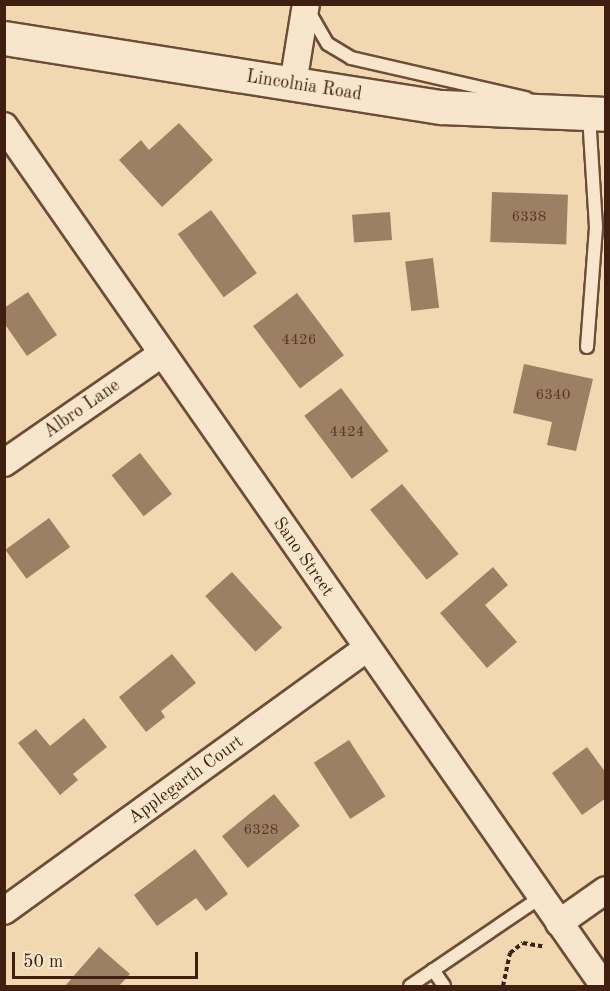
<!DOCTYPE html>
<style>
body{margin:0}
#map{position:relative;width:610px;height:991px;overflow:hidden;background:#f2d8b1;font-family:"Old Standard TT",serif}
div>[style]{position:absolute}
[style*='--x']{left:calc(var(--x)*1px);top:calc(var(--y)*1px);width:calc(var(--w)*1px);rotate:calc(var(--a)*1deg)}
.building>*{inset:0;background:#9d7f64;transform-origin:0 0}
.path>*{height:4px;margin-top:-2px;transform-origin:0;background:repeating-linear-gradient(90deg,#411f10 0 4.5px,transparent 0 7.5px)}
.roads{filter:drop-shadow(2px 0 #6d4d38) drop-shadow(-2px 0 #6d4d38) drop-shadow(0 2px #6d4d38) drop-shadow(0 -2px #6d4d38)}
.service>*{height:12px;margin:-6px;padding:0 6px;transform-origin:6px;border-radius:6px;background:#f7e6cc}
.minor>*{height:26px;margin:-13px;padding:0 13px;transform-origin:13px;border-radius:13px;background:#f7e6cc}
.secondary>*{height:33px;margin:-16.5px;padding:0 16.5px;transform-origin:16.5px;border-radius:16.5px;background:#f7e6cc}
span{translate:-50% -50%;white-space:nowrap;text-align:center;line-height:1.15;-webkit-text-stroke:4.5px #f7e6cc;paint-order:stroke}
.number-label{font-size:15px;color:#583725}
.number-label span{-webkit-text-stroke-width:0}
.street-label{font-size:18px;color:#411f10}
.frame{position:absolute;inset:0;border:6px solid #411f10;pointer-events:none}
.scale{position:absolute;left:12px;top:952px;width:186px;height:27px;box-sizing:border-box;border:3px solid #411f10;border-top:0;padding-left:8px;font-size:18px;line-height:21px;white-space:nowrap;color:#411f10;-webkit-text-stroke:4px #f7e6cc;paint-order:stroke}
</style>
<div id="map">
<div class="building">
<div style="clip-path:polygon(179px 123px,213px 160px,162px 207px,119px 160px,141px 140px,149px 150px)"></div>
<div style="left:492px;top:192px;width:76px;height:50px;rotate:2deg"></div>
<div style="left:211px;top:210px;width:78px;height:41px;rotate:54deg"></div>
<div style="left:390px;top:212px;width:28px;height:38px;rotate:86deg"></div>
<div style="left:433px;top:258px;width:50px;height:28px;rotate:83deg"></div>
<div style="clip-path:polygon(28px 292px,57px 335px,27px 356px,4px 323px,4px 308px)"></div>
<div style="left:297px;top:293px;width:78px;height:55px;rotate:53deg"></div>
<div style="clip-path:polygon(524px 364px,593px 379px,576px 451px,547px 445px,552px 422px,513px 413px)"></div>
<div style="left:341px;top:388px;width:79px;height:46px;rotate:53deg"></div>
<div style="left:140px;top:453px;width:52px;height:36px;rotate:52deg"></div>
<div style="left:402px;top:484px;width:90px;height:41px;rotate:51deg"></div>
<div style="left:49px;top:518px;width:36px;height:54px;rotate:54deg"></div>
<div style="clip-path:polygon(493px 567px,508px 585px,485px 605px,517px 642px,487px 668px,440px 613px)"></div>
<div style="left:232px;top:572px;width:75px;height:36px;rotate:48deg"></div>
<div style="clip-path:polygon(172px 654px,196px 683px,161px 711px,165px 717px,146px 732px,119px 697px)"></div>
<div style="clip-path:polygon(84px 718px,107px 747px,73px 774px,78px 780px,60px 795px,18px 743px,36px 729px,50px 746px)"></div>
<div style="left:349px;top:740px;width:67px;height:42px;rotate:57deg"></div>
<div style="clip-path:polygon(587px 747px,606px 773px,606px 798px,582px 815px,552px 773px)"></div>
<div style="left:274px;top:794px;width:41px;height:67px;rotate:51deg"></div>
<div style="clip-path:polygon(195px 849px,228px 894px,206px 911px,196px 898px,157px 926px,134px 895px)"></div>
<div style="clip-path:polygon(99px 947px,130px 974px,119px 986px,65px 986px)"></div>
</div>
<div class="path">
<div style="--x:503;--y:986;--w:34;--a:-78"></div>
<div style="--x:510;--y:953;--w:16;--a:-38"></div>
<div style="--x:523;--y:943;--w:22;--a:10"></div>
</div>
<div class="roads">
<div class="service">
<div style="--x:308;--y:10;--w:39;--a:60"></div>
<div style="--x:328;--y:44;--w:27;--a:31"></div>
<div style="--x:351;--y:58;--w:180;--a:12.9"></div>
<div style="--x:587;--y:347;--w:120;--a:-85.7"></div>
<div style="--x:596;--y:227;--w:112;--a:-93.6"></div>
<div style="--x:433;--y:970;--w:19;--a:55"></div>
<div style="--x:410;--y:986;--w:158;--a:-34.2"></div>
</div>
<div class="minor">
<div style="--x:293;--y:84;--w:81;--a:-80.8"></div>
<div style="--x:4;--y:126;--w:1049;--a:55.1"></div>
<div style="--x:4;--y:463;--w:190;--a:-34.7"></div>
<div style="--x:4;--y:911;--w:448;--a:-35.9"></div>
<div style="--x:559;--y:923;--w:57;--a:-35.1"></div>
</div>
<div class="secondary">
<div style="--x:4;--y:38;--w:443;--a:9"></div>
<div style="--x:442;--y:107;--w:164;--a:2.4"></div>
</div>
</div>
<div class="number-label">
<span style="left:529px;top:218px">6338</span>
<span style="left:299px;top:341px">4426</span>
<span style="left:553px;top:396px">6340</span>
<span style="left:347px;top:433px">4424</span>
<span style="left:261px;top:831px">6328</span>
</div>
<div class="street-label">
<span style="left:304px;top:86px;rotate:9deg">Lincolnia Road</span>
<span style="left:82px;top:409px;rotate:-35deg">Albro Lane</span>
<span style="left:303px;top:557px;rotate:55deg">Sano Street</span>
<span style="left:186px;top:780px;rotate:-36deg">Applegarth Court</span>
</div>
<div class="frame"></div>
<div class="scale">50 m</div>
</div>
